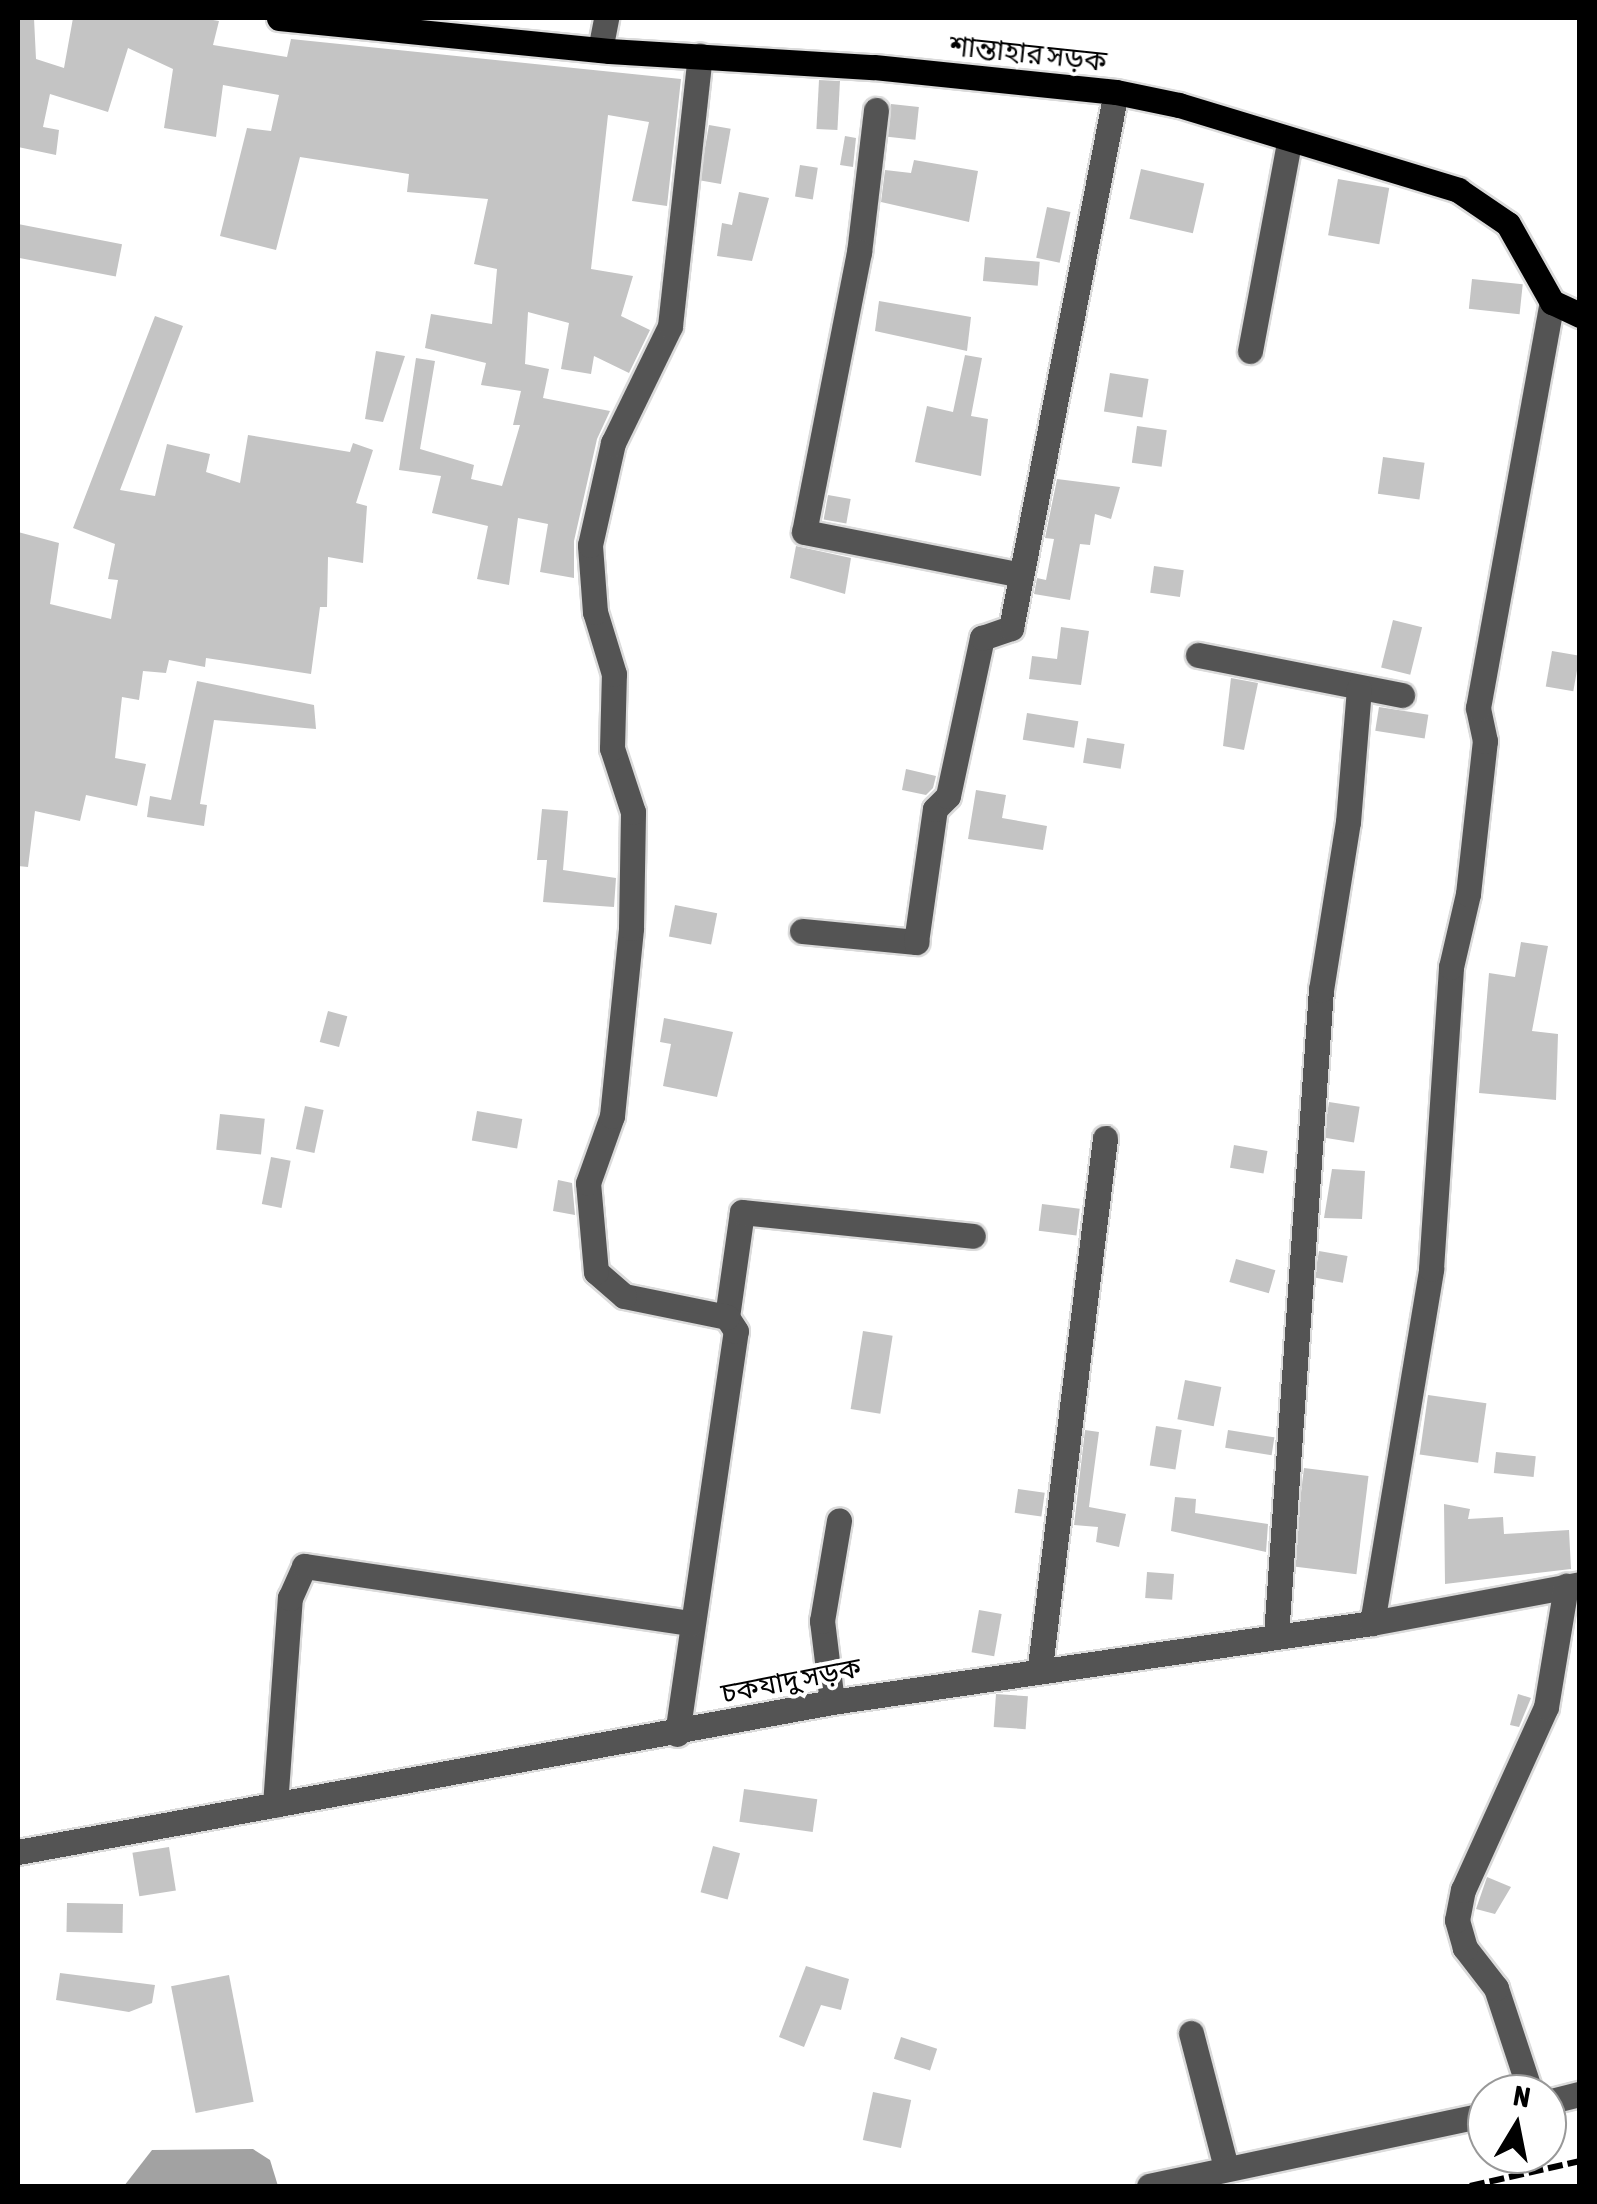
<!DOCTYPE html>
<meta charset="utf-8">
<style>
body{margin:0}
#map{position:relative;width:1597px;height:2204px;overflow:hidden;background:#fff;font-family:"Asap Condensed","Noto Sans Bengali",sans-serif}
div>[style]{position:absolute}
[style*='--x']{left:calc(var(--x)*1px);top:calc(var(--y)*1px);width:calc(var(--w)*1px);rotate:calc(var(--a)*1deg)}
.water>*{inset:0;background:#a2a2a2}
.building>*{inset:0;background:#c4c4c4;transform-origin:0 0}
.roads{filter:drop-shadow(2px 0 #dbdbdb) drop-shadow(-2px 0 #dbdbdb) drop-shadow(0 2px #dbdbdb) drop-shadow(0 -2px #dbdbdb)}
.minor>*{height:25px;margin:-12.5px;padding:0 12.5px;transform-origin:12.5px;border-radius:12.5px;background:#545454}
.major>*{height:25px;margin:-12.5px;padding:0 12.5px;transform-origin:12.5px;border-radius:12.5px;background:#000}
.rail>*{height:6px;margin-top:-3px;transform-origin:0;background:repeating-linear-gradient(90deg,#000 0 15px,transparent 0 20px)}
span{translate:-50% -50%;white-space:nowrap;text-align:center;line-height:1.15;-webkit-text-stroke:8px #fff;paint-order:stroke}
.street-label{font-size:28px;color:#000}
.frame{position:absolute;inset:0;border:20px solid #000;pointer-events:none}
.north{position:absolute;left:1467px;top:2074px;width:100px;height:100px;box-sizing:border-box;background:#fff;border:2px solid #999;border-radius:50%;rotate:10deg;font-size:28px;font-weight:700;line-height:40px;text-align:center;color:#000}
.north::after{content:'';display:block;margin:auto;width:35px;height:45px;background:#000;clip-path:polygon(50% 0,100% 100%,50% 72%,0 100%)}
</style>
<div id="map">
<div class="water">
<div style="clip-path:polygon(253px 2149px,270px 2160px,278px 2186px,124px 2186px,152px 2150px)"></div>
</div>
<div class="building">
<div style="clip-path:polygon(18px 18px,34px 18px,36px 59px,64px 68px,73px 18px,201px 18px,219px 21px,213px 45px,287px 57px,291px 39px,681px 79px,667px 206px,632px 201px,649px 122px,608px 115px,591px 269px,633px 276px,621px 316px,650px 330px,629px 373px,594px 356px,591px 374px,561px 369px,569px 323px,528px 312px,525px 364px,549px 369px,543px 398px,610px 411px,597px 439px,574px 541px,574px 578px,540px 572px,548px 524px,518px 518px,509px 585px,477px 579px,488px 526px,432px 513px,441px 476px,399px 470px,416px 358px,435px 361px,420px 449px,474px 465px,471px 479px,502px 486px,520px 425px,513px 425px,521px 391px,481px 385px,486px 363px,425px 348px,431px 314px,492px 324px,497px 269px,474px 264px,488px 199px,407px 192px,409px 174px,300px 157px,276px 250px,220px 236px,247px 128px,271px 131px,279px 95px,223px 85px,216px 137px,164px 128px,173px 69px,128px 48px,108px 112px,50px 94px,43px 127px,59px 130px,56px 155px,18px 147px)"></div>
<div style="left:819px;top:80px;width:21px;height:49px;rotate:3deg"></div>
<div style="left:891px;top:104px;width:28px;height:33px;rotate:6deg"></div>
<div style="left:709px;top:125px;width:22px;height:56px;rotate:10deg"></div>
<div style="clip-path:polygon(845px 136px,856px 138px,853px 167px,840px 165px)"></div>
<div style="clip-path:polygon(914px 160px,978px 171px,969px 222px,881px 202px,885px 170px,911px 173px)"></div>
<div style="left:800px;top:165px;width:18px;height:32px;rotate:9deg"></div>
<div style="left:1141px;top:169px;width:65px;height:51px;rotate:13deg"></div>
<div style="left:1338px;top:179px;width:52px;height:57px;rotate:10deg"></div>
<div style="clip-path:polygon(739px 192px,769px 198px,752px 261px,717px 256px,722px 223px,732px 225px)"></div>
<div style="left:1047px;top:207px;width:24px;height:52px;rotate:12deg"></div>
<div style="left:18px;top:224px;width:106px;height:33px;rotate:11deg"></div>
<div style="left:985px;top:257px;width:55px;height:24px;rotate:5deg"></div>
<div style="left:1472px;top:279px;width:51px;height:30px;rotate:6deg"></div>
<div style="clip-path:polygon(879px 301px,971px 317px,967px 351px,875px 331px)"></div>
<div style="clip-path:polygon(155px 316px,183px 326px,120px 490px,155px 496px,167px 444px,210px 454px,206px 472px,240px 483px,248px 435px,350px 452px,353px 443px,373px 450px,356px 503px,367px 506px,363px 563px,328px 557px,327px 607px,320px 607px,311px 674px,206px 658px,205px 667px,169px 660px,166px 673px,143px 671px,139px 700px,122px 697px,115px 758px,146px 764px,137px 806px,86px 795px,80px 821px,35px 811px,28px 867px,18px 866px,18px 532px,59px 543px,50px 604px,111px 619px,118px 580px,108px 579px,115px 544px,73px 528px)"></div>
<div style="clip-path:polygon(376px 351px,405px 356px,383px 422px,365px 419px)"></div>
<div style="clip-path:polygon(965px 355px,982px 358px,971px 416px,988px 419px,981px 476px,915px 462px,927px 406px,953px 412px)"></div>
<div style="left:1110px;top:373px;width:39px;height:39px;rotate:9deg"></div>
<div style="left:1137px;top:426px;width:30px;height:37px;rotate:8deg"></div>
<div style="left:1383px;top:457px;width:42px;height:37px;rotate:8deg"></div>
<div style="clip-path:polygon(1057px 479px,1120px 487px,1111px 519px,1095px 514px,1090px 545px,1080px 544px,1070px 600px,1034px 594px,1037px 578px,1046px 580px,1054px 539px,1045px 538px)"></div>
<div style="left:828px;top:495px;width:23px;height:25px;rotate:10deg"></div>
<div style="clip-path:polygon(796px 546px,851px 558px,845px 594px,790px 578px)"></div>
<div style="left:1154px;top:566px;width:30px;height:27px;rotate:8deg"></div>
<div style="left:1393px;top:620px;width:30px;height:49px;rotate:14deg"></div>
<div style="clip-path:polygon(1061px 627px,1089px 631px,1081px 685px,1029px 679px,1032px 656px,1057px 659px)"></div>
<div style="left:1552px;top:651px;width:28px;height:36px;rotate:10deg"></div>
<div style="clip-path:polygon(1231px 678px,1258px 683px,1244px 750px,1223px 746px)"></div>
<div style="clip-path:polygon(197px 681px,314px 705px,316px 729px,214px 720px,200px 804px,207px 805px,204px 826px,147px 817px,150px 796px,171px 800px)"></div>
<div style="left:1379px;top:707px;width:50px;height:24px;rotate:9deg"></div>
<div style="left:1027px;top:713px;width:52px;height:27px;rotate:9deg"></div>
<div style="left:1087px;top:738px;width:38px;height:25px;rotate:9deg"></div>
<div style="clip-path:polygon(906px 769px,936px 776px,933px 788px,926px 795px,902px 790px)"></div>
<div style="clip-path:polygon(976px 790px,1006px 795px,1002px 818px,1047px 826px,1043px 850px,968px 839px)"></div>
<div style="clip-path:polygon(542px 809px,568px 811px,563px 870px,616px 878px,614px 907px,543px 902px,547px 860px,537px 860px)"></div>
<div style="left:675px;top:905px;width:43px;height:32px;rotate:11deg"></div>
<div style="clip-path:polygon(1521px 942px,1548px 946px,1532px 1031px,1558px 1034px,1556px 1100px,1479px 1093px,1489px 973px,1515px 977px)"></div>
<div style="left:328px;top:1011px;width:20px;height:32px;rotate:15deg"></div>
<div style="clip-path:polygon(664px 1018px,733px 1032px,717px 1097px,663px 1086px,671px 1044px,660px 1042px)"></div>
<div style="left:1329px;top:1102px;width:31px;height:36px;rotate:9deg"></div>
<div style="left:305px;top:1106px;width:19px;height:44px;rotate:12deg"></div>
<div style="left:477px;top:1111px;width:46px;height:30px;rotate:10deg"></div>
<div style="left:220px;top:1114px;width:45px;height:36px;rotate:6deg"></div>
<div style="left:1234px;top:1145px;width:34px;height:23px;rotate:10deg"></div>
<div style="left:271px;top:1157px;width:20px;height:48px;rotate:11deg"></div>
<div style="clip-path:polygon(1332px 1169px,1365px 1171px,1362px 1219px,1324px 1218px)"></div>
<div style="clip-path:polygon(558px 1180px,572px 1183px,575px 1215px,553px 1211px)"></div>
<div style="left:1042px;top:1204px;width:38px;height:27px;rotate:7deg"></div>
<div style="left:1319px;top:1251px;width:29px;height:27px;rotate:10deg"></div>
<div style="left:1236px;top:1259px;width:41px;height:24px;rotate:16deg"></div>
<div style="left:863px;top:1331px;width:30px;height:79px;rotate:9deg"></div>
<div style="left:1185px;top:1380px;width:37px;height:40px;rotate:11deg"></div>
<div style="left:1428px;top:1395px;width:59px;height:60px;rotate:8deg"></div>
<div style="left:1156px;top:1426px;width:26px;height:40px;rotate:9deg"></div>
<div style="clip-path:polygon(1085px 1430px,1099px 1432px,1089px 1507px,1126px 1514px,1119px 1547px,1096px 1542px,1098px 1527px,1074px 1525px)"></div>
<div style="left:1228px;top:1430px;width:47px;height:18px;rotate:9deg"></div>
<div style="left:1496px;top:1452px;width:40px;height:21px;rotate:6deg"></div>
<div style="left:1304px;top:1468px;width:65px;height:99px;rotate:7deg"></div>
<div style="left:1018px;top:1489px;width:27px;height:24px;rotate:8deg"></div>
<div style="clip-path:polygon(1175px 1497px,1196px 1499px,1195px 1513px,1268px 1524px,1266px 1552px,1171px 1531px)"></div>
<div style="clip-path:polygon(1444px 1504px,1470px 1509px,1468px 1519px,1503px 1517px,1504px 1534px,1569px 1530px,1571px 1569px,1445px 1584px)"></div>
<div style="left:1147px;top:1572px;width:27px;height:26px;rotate:4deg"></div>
<div style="left:979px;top:1610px;width:23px;height:43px;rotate:10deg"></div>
<div style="left:996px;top:1694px;width:32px;height:33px;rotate:4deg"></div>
<div style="clip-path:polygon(1518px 1694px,1531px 1698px,1519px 1727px,1510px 1725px)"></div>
<div style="left:744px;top:1789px;width:74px;height:33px;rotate:8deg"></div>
<div style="left:713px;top:1846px;width:28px;height:48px;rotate:15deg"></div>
<div style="left:169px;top:1847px;width:44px;height:37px;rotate:81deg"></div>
<div style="clip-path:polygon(1487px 1877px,1511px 1887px,1495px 1914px,1476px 1909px)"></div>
<div style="left:67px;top:1903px;width:56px;height:29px;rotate:1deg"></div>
<div style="clip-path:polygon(806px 1966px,849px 1979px,841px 2010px,821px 2005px,804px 2047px,779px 2037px)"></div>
<div style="clip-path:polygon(60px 1973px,155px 1985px,152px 2003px,129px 2012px,56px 2000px)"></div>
<div style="left:229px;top:1975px;width:129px;height:59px;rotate:79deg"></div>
<div style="left:901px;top:2037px;width:38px;height:23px;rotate:18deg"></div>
<div style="left:873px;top:2092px;width:39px;height:49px;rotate:12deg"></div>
</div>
<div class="roads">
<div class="minor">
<div style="--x:600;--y:50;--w:33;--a:-79"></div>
<div style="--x:876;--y:110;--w:143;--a:96.8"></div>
<div style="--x:859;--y:252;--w:285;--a:101.1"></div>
<div style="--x:804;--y:532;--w:221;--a:11.2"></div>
<div style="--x:1250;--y:351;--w:213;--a:-79.4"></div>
<div style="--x:1198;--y:655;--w:208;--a:11.1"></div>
<div style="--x:802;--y:931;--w:115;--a:5.5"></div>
<div style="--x:916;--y:942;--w:134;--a:-81.9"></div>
<div style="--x:935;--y:809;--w:18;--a:-45"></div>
<div style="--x:948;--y:796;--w:162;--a:-77.9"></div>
<div style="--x:982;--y:638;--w:31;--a:-19"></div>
<div style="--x:1011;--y:628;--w:546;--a:-78.92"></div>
<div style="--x:727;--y:1317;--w:106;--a:-81.9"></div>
<div style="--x:742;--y:1212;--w:232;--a:5.9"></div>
<div style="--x:1372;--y:1623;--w:359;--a:-80.5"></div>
<div style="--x:1431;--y:1269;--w:303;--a:-86.2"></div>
<div style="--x:1451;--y:967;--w:75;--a:-76.9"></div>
<div style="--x:1468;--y:894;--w:154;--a:-83.7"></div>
<div style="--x:1485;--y:741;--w:34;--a:-102"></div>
<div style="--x:1478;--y:708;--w:413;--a:-79.7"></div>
<div style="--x:1276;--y:1636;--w:648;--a:-86.02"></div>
<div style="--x:1321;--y:990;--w:170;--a:-80.9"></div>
<div style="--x:1348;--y:822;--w:134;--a:-85.3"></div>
<div style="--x:1040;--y:1667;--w:533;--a:-82.99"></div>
<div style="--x:832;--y:1702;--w:82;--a:-97"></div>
<div style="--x:822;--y:1621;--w:102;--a:-80.4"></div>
<div style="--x:677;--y:1734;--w:407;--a:-81.7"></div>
<div style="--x:736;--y:1331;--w:17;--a:-123"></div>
<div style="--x:727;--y:1317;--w:105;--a:-168.5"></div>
<div style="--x:624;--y:1296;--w:37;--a:-139"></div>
<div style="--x:596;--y:1272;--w:89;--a:-95.1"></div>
<div style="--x:588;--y:1183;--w:71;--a:-70.3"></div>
<div style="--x:612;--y:1116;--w:189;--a:-84.2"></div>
<div style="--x:631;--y:928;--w:116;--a:-89"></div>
<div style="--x:633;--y:812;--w:67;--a:-108.2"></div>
<div style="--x:612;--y:748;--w:74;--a:-88.5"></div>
<div style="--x:614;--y:674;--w:65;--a:-107"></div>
<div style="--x:595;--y:612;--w:67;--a:-94.3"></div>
<div style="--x:590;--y:545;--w:105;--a:-77.3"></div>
<div style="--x:613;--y:443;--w:130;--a:-64"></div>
<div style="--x:670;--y:326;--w:272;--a:-83.7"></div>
<div style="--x:275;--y:1805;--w:208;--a:-85.9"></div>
<div style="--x:290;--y:1598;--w:35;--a:-66"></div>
<div style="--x:304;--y:1566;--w:392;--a:8.4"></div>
<div style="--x:18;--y:1852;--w:828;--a:-10.44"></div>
<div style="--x:832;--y:1702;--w:546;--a:-8.32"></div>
<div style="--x:1372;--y:1623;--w:212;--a:-10.6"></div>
<div style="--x:1191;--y:2033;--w:138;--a:75.4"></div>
<div style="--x:1531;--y:2094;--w:112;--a:-108.3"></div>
<div style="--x:1496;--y:1988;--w:51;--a:-127.8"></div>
<div style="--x:1465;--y:1948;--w:29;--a:-106"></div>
<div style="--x:1457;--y:1920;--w:31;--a:-79"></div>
<div style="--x:1463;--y:1890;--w:201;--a:-65.6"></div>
<div style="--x:1546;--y:1707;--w:123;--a:-80.6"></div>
<div style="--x:1547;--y:2102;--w:34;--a:-14"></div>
<div style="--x:1149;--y:2186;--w:346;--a:-12"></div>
</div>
<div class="major">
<div style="--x:279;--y:18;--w:332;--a:5.7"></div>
<div style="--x:609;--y:51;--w:265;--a:3.5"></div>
<div style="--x:874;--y:67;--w:243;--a:5.9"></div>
<div style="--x:1116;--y:92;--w:64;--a:11.7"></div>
<div style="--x:1179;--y:105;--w:292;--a:16.9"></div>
<div style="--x:1458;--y:190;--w:60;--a:34.2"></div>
<div style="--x:1508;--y:224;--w:90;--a:60.6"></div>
<div style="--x:1552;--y:302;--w:31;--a:25"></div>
</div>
</div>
<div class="rail">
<div style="--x:1470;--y:2186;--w:113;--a:-12.8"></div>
</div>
<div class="street-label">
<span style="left:1028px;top:53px;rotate:6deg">শান্তাহার সড়ক</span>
<span style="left:791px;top:1680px;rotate:-11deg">চকযাদু সড়ক</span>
</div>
<div class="frame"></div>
<div class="north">N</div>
</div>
